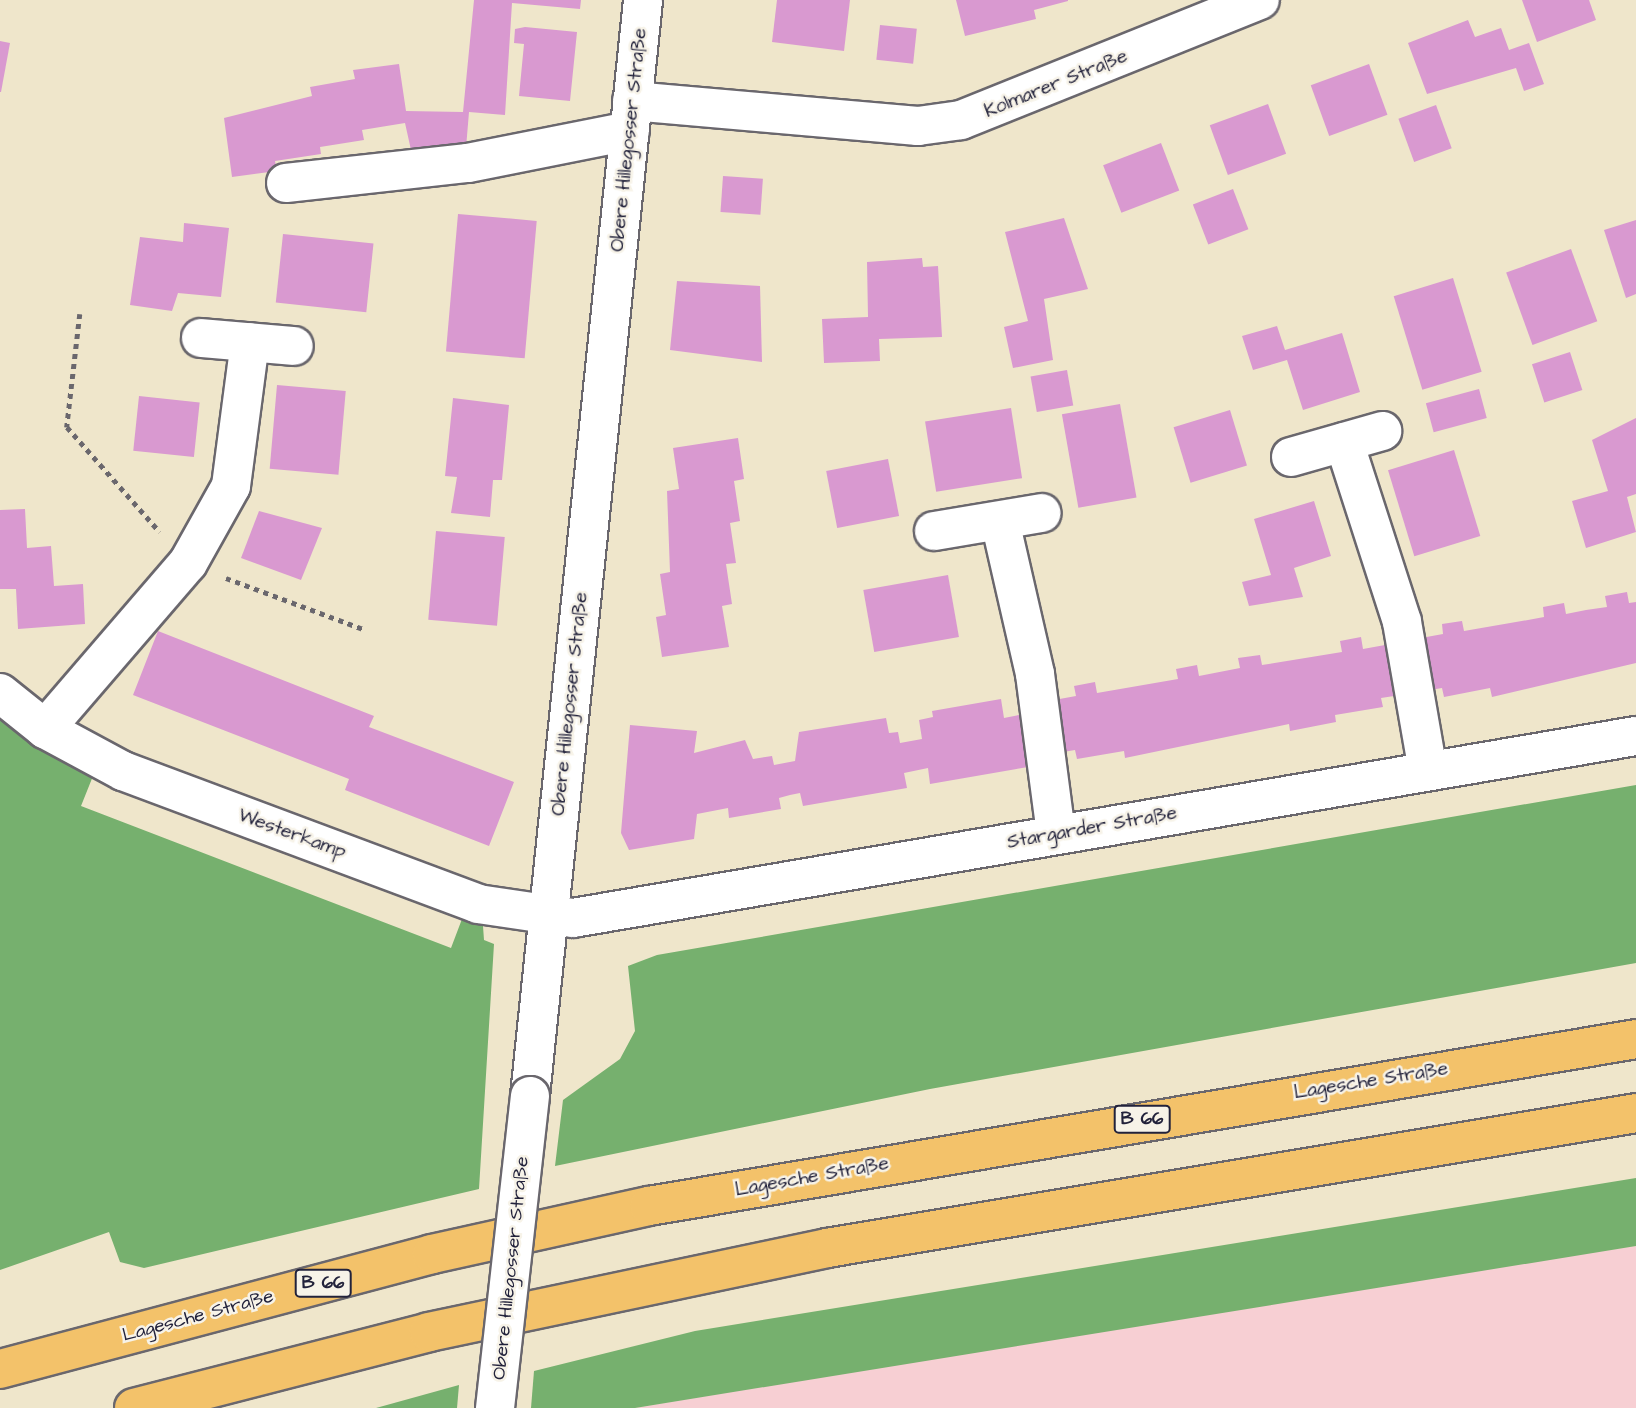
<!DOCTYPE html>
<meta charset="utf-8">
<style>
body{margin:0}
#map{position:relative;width:1636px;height:1408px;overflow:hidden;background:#efe6cb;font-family:"Architects Daughter",sans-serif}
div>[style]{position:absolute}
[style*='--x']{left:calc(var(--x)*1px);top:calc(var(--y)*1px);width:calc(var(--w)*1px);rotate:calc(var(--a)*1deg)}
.built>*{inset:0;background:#f7cfd3}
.forest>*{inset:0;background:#76b06e}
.building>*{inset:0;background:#d999d0;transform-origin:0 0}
.path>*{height:4.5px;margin-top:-2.25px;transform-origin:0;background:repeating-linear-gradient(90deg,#6a676d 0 5px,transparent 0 10px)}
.roads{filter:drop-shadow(2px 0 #6a676d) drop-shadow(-2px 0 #6a676d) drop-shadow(0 2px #6a676d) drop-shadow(0 -2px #6a676d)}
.minor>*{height:38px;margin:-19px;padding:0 19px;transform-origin:19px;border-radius:19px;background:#fff}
.highway>*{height:38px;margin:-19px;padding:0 19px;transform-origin:19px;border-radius:19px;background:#f3c26a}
.bridges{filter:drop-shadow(2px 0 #6a676d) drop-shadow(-2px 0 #6a676d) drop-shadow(0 2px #6a676d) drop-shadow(0 -2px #6a676d)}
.minor-bridge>*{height:38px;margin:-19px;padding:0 19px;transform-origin:19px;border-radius:19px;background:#fff}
span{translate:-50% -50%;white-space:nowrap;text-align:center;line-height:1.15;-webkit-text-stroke:5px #f7f3e8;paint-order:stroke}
.shield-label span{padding:2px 5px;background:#f7f3e8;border:2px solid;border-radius:5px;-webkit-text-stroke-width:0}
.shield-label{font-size:18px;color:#22223b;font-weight:700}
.street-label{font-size:19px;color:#22223b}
</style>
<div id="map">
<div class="built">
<div style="clip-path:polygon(1636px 1246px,1636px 1408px,635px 1408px,1204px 1311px)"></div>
</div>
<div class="forest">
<div style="clip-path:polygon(0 716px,93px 776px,81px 806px,451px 948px,462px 919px,483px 926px,484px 940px,494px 944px,479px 1189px,144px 1268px,120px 1262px,109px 1232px,0 1270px)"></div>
<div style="clip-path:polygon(1636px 785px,1636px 963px,930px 1089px,555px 1166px,563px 1100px,620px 1059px,635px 1031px,628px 966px,657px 955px)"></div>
<div style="clip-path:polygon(1636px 1178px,1636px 1246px,635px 1408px,531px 1408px,534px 1371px,695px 1331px)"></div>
<div style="clip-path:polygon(459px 1385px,457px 1408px,376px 1408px)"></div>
</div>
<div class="building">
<div style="clip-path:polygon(474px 0,581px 0,580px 9px,512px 3px,505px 115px,469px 112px,466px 148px,411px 150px,405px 123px,362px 130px,364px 140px,320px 147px,321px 154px,275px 161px,277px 171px,232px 177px,224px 118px,312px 96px,310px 87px,355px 79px,353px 70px,399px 64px,406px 111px,463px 112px)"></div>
<div style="clip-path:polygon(777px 0,850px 0,844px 51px,772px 42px)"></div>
<div style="clip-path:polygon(956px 0,1068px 0,1068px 1px,1034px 10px,1036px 19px,965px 36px)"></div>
<div style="clip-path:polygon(1522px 0,1589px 0,1596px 20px,1537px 42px)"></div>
<div style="clip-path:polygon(1468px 20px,1475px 37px,1501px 28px,1509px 50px,1529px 43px,1544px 84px,1524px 91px,1516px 68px,1427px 94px,1408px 43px)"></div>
<div style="left:880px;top:25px;width:37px;height:35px;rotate:6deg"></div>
<div style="clip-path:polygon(525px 27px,577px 32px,570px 101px,519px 96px,524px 44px,514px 43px,515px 29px)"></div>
<div style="clip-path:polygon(0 41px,10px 43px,1px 92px,0 92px)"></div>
<div style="left:1369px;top:64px;width:54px;height:62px;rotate:70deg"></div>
<div style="left:1268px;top:104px;width:53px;height:62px;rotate:70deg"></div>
<div style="left:1436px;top:105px;width:46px;height:40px;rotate:70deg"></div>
<div style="left:1161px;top:143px;width:51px;height:62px;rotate:69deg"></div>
<div style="left:723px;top:176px;width:40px;height:36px;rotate:4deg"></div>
<div style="left:1233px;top:189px;width:43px;height:43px;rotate:69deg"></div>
<div style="left:458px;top:214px;width:79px;height:138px;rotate:5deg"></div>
<div style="clip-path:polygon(1064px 218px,1088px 289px,1044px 299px,1053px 360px,1013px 368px,1004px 327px,1028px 321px,1005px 232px)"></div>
<div style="clip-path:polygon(1636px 220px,1636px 294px,1626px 298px,1604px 230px)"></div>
<div style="clip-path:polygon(184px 223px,229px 228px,221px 297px,178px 293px,172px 311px,130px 305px,140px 237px,183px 242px)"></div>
<div style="left:283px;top:234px;width:91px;height:69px;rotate:6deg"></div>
<div style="left:1571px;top:249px;width:77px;height:69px;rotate:70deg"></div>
<div style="clip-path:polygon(922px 258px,923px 267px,938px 266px,942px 337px,879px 339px,880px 361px,824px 363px,822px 319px,868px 317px,867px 262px)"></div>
<div style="left:1453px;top:278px;width:98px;height:62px;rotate:73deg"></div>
<div style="clip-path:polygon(677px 281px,760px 286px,762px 362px,670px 350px)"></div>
<div style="clip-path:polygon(1277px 326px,1285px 350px,1342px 333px,1360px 392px,1303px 410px,1287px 360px,1253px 370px,1242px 336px)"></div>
<div style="left:1570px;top:352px;width:40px;height:40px;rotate:72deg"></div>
<div style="left:1067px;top:370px;width:36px;height:37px;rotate:80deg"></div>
<div style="left:277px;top:385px;width:69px;height:84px;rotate:5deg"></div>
<div style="left:1479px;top:389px;width:30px;height:55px;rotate:75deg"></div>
<div style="left:139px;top:396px;width:61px;height:55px;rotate:6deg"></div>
<div style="clip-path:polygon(453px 398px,509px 405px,502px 480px,493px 480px,490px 517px,451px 513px,457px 477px,445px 476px)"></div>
<div style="left:1120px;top:404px;width:95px;height:59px;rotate:80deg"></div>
<div style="left:1011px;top:408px;width:71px;height:87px;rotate:81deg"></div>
<div style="left:1230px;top:410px;width:58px;height:59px;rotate:73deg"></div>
<div style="clip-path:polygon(1636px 418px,1636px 494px,1627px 497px,1636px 532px,1586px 548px,1572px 501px,1608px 491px,1592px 440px)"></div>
<div style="clip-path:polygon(738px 438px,744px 479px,734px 481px,740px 521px,730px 523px,736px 563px,726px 564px,732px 604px,722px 606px,729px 647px,662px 657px,656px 617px,666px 615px,660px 574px,670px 572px,667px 491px,679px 489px,673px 448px)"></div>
<div style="left:1454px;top:450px;width:90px;height:69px;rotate:73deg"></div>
<div style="left:888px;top:459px;width:58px;height:63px;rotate:79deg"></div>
<div style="clip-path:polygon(1314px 501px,1331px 556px,1294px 568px,1303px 597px,1249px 606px,1242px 582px,1271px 575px,1254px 519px)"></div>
<div style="clip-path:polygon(25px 509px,27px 548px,51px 546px,54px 586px,83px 584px,85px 624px,18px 629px,16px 589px,0 589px,0 510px)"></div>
<div style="clip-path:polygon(259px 511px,322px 528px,301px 580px,241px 558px)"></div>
<div style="left:436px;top:531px;width:69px;height:89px;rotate:5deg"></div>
<div style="left:948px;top:575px;width:63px;height:86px;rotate:80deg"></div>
<div style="clip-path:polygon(1627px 592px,1629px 603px,1636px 602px,1636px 663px,1492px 697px,1490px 688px,1444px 697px,1442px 688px,1430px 690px,1421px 638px,1443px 634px,1442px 624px,1462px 621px,1464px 631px,1528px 620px,1544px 617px,1543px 607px,1564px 603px,1566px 614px,1586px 610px,1607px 607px,1605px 596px)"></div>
<div style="clip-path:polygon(158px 631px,374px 716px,369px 727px,514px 782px,489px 846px,345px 790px,349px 779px,133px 695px)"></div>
<div style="clip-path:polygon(1361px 637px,1363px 649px,1385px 645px,1394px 696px,1381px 698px,1383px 707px,1335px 715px,1336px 722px,1290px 731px,1289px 724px,1125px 758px,1124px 751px,1077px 759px,1075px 750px,1063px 752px,1054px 700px,1076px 696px,1074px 686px,1095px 682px,1097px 693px,1178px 679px,1176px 669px,1197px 665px,1199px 676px,1240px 668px,1238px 658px,1260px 655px,1262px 665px,1342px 652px,1340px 641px)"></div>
<div style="clip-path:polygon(1001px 699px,1004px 718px,1019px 715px,1028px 767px,930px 784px,928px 768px,904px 773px,907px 788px,803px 806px,800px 793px,790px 795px,779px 798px,781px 809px,729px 818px,728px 808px,697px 814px,694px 839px,629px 850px,621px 833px,630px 725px,697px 731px,694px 753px,745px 740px,753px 759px,772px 756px,774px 765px,795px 761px,799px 732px,886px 718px,889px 733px,898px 732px,900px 743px,922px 739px,919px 720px,933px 717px,932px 711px)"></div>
</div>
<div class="path">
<div style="--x:80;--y:314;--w:114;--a:96.6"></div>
<div style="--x:67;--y:427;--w:140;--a:48.5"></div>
<div style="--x:226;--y:578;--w:146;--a:20.4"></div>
</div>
<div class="roads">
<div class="minor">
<div style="--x:632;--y:101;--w:287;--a:5"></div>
<div style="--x:918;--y:126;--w:43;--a:-7.9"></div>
<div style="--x:961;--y:120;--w:322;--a:-21.9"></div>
<div style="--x:286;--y:183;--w:183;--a:-6.3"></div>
<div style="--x:468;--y:163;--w:165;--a:-11.2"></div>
<div style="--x:201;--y:338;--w:93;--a:4.9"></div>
<div style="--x:1344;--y:442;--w:189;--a:72.1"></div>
<div style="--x:1402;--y:622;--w:151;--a:80.1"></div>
<div style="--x:1291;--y:457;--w:95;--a:-15.9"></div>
<div style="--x:1000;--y:521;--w:157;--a:77.1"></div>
<div style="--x:1035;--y:674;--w:160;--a:82.5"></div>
<div style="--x:934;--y:531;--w:109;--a:-9.5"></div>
<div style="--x:0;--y:693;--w:58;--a:38.7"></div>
<div style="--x:45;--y:729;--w:89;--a:28.3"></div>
<div style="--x:123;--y:771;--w:379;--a:20.5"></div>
<div style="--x:478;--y:904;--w:96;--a:8.4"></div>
<div style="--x:573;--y:918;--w:1078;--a:-9.72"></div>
<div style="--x:45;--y:729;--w:219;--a:-49.3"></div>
<div style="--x:188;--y:563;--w:88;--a:-60.8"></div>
<div style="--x:231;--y:486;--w:145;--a:-82.5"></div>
<div style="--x:530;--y:1096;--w:1102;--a:-84.11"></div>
</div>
<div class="highway">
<div style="--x:0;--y:1369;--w:447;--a:-14.9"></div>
<div style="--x:432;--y:1254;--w:222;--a:-12.5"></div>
<div style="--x:649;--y:1206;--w:1001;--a:-9.6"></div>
<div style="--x:134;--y:1408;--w:305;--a:-14.4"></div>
<div style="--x:429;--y:1332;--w:407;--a:-11.9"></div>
<div style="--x:827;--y:1248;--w:820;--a:-9.47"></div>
</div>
</div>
<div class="bridges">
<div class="minor-bridge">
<div style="--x:495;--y:1408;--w:314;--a:-83.6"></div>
</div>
</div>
<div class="shield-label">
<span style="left:1142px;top:1119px">B 66</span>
<span style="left:323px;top:1283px">B 66</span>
</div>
<div class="street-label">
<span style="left:1056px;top:84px;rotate:-22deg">Kolmarer Straße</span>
<span style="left:629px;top:140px;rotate:-84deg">Obere Hillegosser Straße</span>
<span style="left:570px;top:704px;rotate:-84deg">Obere Hillegosser Straße</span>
<span style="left:1092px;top:828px;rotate:-10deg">Stargarder Straße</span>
<span style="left:292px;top:834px;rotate:20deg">Westerkamp</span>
<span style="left:1371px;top:1081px;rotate:-9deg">Lagesche Straße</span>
<span style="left:812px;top:1177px;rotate:-10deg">Lagesche Straße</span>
<span style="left:511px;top:1268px;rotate:-84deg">Obere Hillegosser Straße</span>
<span style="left:198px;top:1316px;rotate:-15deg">Lagesche Straße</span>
</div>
</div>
